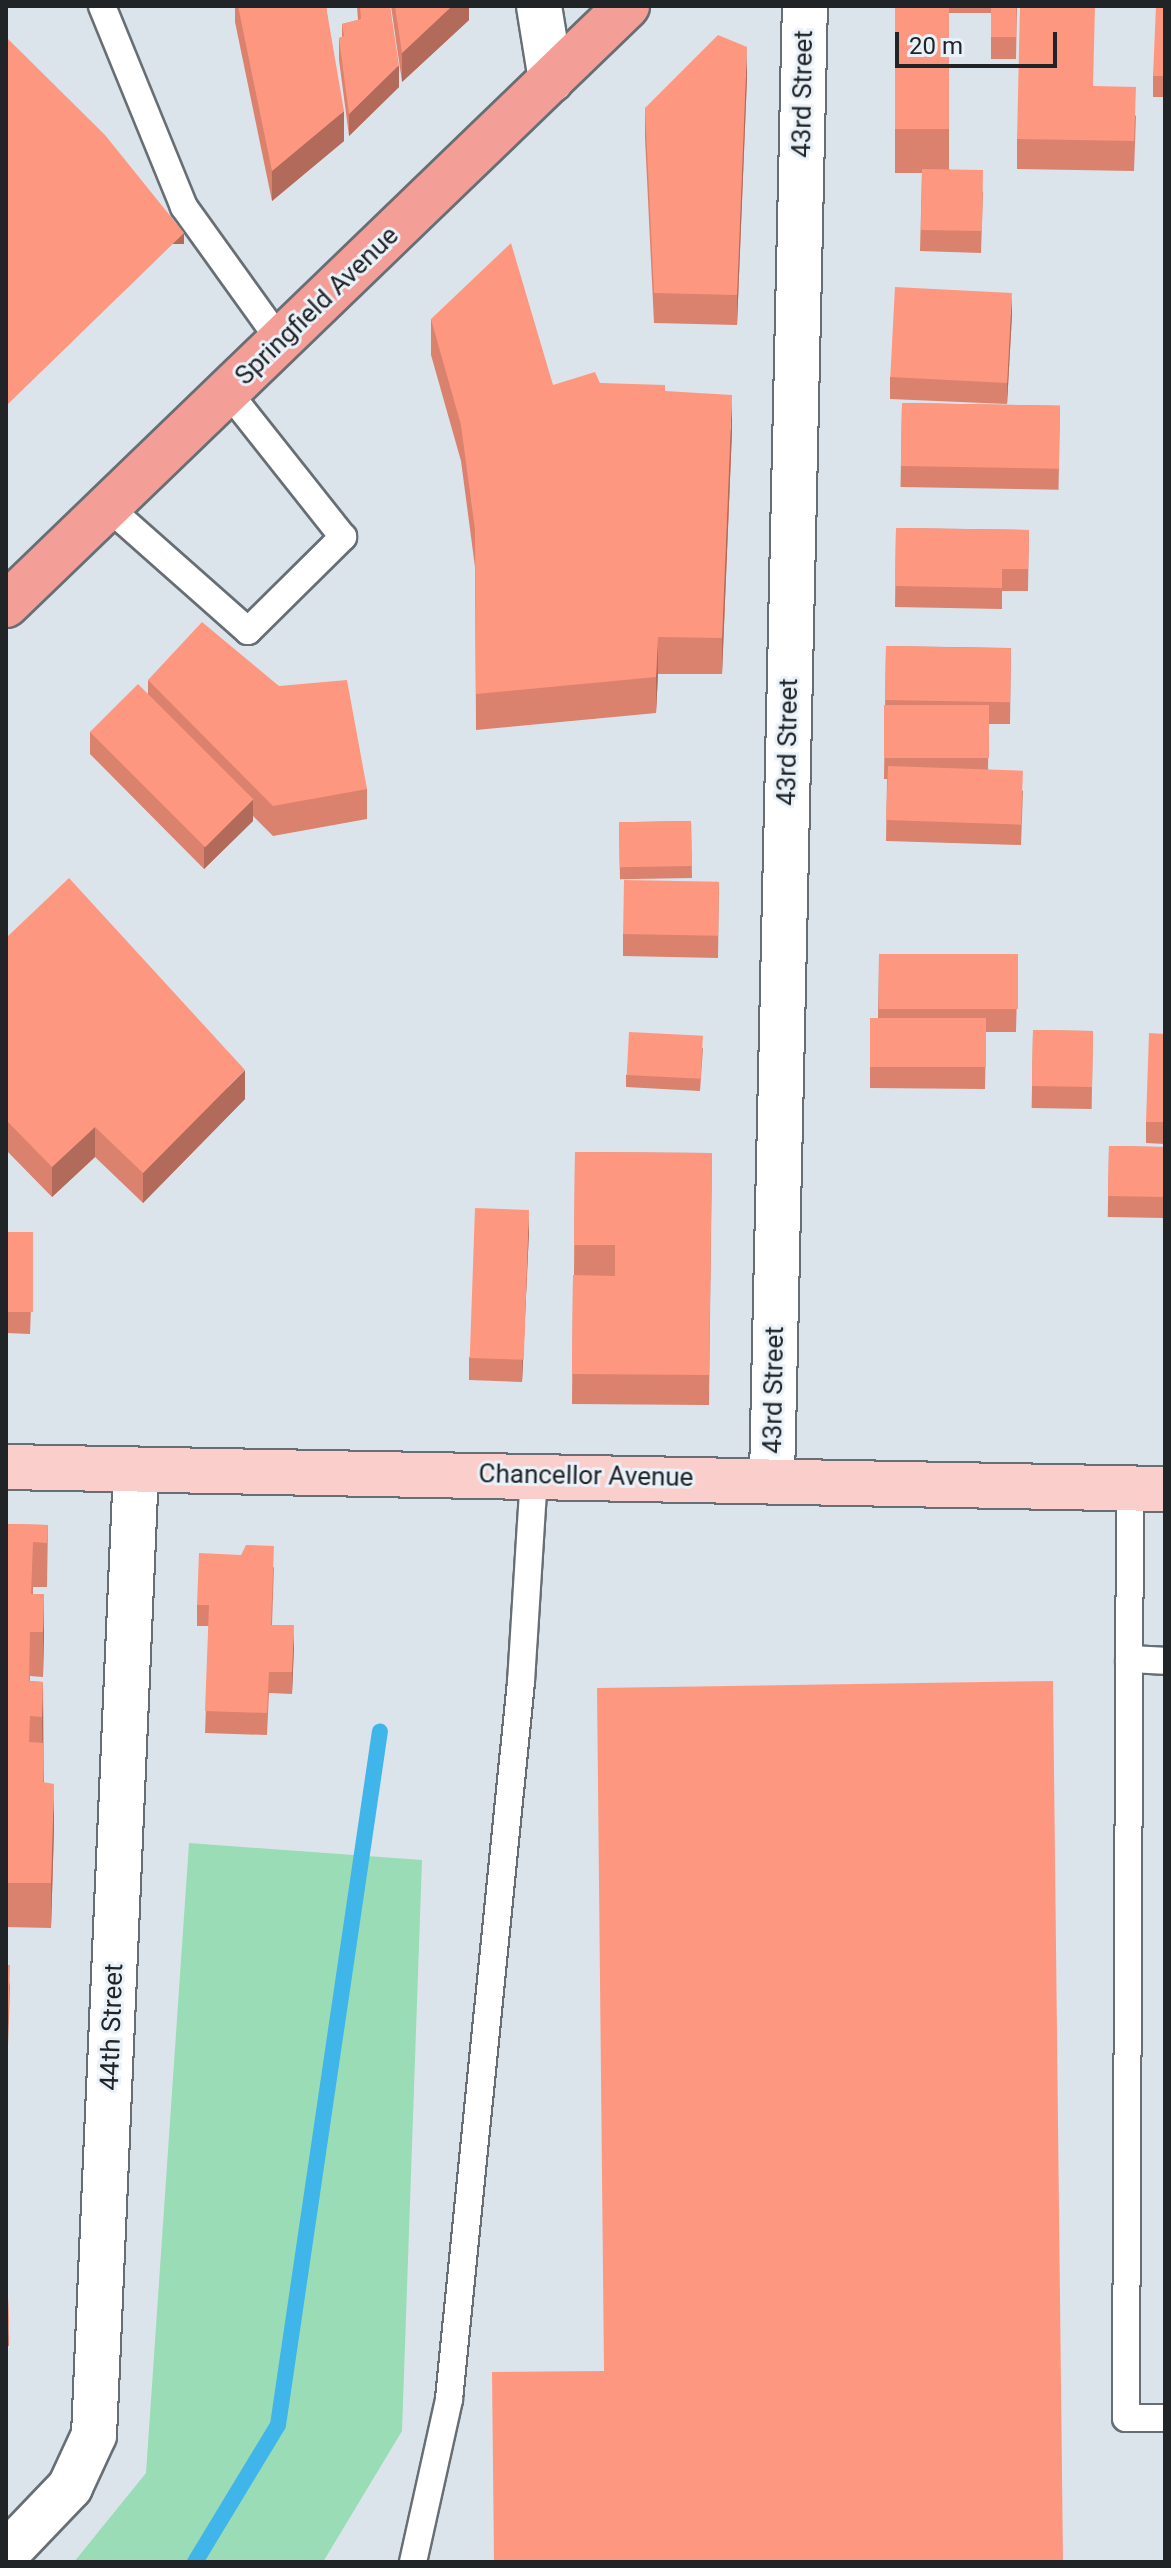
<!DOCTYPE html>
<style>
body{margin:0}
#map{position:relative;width:1171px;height:2568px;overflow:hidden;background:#dce4eb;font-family:Roboto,sans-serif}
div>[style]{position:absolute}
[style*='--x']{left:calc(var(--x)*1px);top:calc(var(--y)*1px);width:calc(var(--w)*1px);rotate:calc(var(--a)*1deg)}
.green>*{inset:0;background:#9adcb6}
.stream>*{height:16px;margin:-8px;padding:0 8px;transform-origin:8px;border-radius:8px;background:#3fb5ea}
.roads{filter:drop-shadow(2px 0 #676f75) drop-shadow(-2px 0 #676f75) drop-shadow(0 2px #676f75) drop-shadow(0 -2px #676f75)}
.lane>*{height:26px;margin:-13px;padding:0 13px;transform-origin:13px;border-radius:13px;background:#fff}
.street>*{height:44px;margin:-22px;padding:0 22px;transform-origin:22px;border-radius:22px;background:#fff}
.secondary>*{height:44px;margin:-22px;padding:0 22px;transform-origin:22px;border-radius:22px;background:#facfcb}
.primary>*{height:44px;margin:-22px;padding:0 22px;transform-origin:22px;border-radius:22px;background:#f49e98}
.wall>*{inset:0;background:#da826e;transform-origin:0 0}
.shaded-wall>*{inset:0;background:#b26a5a;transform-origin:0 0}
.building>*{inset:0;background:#fe9780;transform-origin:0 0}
span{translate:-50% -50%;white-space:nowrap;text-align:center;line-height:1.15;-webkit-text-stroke:6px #e9f1f9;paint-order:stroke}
.street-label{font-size:26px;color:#212426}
.frame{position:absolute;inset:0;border:8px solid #212426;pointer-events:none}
.scale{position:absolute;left:895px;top:32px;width:162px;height:36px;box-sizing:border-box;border:4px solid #212426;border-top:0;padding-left:10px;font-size:24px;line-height:28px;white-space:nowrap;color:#212426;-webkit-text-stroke:6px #e9f1f9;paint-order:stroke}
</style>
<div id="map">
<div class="green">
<div style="clip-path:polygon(189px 1843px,422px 1860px,402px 2431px,323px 2562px,74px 2562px,146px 2473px)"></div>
</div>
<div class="stream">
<div style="--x:195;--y:2562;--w:160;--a:-58.8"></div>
<div style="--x:278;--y:2425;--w:701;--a:-81.64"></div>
</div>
<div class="roads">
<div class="lane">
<div style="--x:102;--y:6;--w:217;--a:67.8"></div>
<div style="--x:184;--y:207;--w:166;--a:54.3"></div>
<div style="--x:108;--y:507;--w:187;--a:41.5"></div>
<div style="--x:248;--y:631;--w:134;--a:-44.7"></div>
<div style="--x:343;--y:537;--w:185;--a:-128.4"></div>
<div style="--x:1130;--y:1488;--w:930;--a:90.25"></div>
<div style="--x:1126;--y:2418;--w:39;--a:0"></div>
<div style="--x:1129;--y:1659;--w:36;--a:3"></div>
<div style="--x:413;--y:2562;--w:167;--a:-77.5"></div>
<div style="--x:449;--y:2399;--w:721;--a:-84.27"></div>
<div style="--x:521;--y:1682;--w:206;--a:-86.4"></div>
</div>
<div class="street">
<div style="--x:539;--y:6;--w:75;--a:80.8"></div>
<div style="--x:772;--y:1478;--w:1472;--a:-88.72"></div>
<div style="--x:6;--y:2554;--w:93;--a:-46.3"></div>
<div style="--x:70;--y:2487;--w:57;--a:-65.2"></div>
<div style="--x:94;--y:2435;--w:966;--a:-87.51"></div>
</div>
<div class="secondary">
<div style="--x:6;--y:1467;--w:1159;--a:1.09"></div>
</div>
<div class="primary">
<div style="--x:6;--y:605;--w:863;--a:-43.97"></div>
</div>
</div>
<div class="wall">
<div style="clip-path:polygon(235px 6px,326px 6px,344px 141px,272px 201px,235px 22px)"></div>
<div style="clip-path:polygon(357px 6px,390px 6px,399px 87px,349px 136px,339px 60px,339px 38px,342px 37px,342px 24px,358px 20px)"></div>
<div style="clip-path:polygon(391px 6px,469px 6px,469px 20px,402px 82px)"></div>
<div style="clip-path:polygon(895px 6px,1017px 6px,1016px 59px,991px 59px,991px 13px,949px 13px,949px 169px,983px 192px,981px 253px,920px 251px,922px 173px,895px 173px)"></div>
<div style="clip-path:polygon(1165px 6px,1165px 97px,1153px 97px,1153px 76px)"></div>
<div style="clip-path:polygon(747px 77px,737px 325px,654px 323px,645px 138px,645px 108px)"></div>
<div style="clip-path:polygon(1094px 86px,1136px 116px,1134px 171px,1017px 169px,1017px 139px)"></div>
<div style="clip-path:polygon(1012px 314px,1007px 404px,890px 399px,890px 377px)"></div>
<div style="clip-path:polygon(431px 319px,553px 385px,600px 383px,665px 391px,732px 431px,722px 674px,658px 674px,656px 713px,476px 730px,475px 567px,461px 461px,431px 355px)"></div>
<div style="left:902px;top:403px;width:158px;height:84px;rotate:1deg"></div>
<div style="clip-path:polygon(896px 528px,1029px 530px,1028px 591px,1002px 591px,1002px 609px,895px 607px)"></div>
<div style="clip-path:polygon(886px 646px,1011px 648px,1010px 724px,989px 724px,988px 769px,1023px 791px,1021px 845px,886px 841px,887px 779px,884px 779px)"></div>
<div style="clip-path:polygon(148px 680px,367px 789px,367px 819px,273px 836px,253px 816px,253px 821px,204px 869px,90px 754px,90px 732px,148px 695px)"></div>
<div style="left:691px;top:821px;width:57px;height:72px;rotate:89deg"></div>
<div style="clip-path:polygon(719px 882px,718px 958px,623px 956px,623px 934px)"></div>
<div style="clip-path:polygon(6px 938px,245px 1099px,143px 1203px,95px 1157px,52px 1197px,6px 1150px)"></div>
<div style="clip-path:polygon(879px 954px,1018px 955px,1016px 1032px,986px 1032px,985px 1089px,870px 1088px,870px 1018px,878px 1018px)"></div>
<div style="left:1033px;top:1030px;width:60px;height:78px;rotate:1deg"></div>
<div style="clip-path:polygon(1165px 1034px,1165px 1144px,1146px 1143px,1146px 1122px)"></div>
<div style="clip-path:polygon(703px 1048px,700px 1091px,626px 1087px,626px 1075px)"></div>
<div style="left:1109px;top:1146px;width:56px;height:71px;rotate:1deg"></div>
<div style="clip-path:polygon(575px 1152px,712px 1153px,709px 1405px,572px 1404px,573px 1275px,615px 1276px,574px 1275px)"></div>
<div style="clip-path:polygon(529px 1231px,522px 1382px,469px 1380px,469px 1358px)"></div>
<div style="clip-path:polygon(6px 1232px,33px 1254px,30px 1334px,6px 1333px)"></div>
<div style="clip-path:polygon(6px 1524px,48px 1525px,47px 1587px,33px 1587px,33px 1594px,44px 1594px,43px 1677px,30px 1676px,30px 1681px,43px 1682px,44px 1783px,54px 1828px,51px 1928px,6px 1927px)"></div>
<div style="clip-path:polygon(274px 1567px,272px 1625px,294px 1646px,292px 1694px,269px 1693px,267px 1735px,205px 1733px,209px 1626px,197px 1626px,197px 1605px)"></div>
<div style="clip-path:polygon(6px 1965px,10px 1986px,8px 2047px,6px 2047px)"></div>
<div style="clip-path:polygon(6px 2297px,8px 2297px,9px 2346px,6px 2346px)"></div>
</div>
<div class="shaded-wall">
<div style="clip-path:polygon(452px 6px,469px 6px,469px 20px,402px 82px,402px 53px)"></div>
<div style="clip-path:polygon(747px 47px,747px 77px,737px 325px,737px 295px)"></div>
<div style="clip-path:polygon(399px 65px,399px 87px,349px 136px,349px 114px)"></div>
<div style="clip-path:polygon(344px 111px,344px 141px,272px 201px,272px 171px)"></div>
<div style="left:184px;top:233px;width:11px;height:248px;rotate:90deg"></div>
<div style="clip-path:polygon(1012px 293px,1012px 314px,1007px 404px,1007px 383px)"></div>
<div style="clip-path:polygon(732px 395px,732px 431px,722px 674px,722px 638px)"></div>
<div style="clip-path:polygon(658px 637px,658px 674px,656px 713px,656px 677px)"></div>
<div style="clip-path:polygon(253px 800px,253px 821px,204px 869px,204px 847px)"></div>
<div style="clip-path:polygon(245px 1070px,245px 1099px,143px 1203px,143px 1173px)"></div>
<div style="clip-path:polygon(95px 1127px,95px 1157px,52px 1197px,52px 1167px)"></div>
<div style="clip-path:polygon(529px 1210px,529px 1231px,522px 1382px,522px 1360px)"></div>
<div style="clip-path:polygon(44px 1594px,44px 1639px,43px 1677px,43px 1632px)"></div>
<div style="clip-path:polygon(294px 1625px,294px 1646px,292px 1694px,292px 1672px)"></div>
<div style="clip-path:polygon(43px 1682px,43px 1726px,42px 1761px,42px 1717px)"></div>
<div style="clip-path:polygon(54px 1784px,54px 1828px,51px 1928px,51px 1883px)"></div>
</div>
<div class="building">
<div style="clip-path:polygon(238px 6px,326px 6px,344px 111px,272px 171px)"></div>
<div style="clip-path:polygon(360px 6px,390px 6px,399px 65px,349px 114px,339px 38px,344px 36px,342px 24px,361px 19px)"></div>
<div style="clip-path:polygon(395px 6px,452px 6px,402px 53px)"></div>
<div style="left:895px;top:6px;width:54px;height:123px"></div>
<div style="left:991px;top:6px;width:25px;height:31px"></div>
<div style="clip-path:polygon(1020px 6px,1095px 6px,1093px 86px,1136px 87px,1134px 141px,1017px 139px)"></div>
<div style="clip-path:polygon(1156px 6px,1165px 6px,1165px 76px,1153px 76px)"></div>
<div style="clip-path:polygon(718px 35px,747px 47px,737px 295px,654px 293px,645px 108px)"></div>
<div style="clip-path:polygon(6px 37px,105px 135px,184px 233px,6px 406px)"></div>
<div style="left:922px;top:169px;width:61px;height:61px;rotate:1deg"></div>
<div style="clip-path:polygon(511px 243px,553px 385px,595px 372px,600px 383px,665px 385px,665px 391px,732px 395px,722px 638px,658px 637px,656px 677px,476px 694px,475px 530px,461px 425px,431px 319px)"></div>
<div style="left:895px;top:287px;width:117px;height:90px;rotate:3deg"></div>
<div style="left:902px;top:403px;width:158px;height:63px;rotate:1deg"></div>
<div style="clip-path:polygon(896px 528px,1029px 530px,1028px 569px,1002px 569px,1002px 588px,895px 586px)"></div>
<div style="clip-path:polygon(202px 622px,279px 686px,347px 680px,367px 789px,273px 806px,148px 680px)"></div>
<div style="left:886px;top:646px;width:125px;height:54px;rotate:1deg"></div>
<div style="left:138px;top:684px;width:163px;height:68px;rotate:45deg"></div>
<div style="left:884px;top:705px;width:105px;height:53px"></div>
<div style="left:888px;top:766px;width:135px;height:54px;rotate:2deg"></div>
<div style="left:691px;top:821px;width:45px;height:72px;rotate:89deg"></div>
<div style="clip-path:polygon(69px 878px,245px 1070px,143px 1173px,95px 1127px,52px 1167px,6px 1120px,6px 938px)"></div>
<div style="left:624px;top:880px;width:95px;height:54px;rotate:1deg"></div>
<div style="left:879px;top:954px;width:139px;height:55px"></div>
<div style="left:870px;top:1018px;width:116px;height:49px"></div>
<div style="left:1033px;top:1030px;width:60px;height:56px;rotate:1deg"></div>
<div style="left:629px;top:1032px;width:74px;height:43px;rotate:3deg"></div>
<div style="clip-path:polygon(1149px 1033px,1165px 1034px,1165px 1122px,1146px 1122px)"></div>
<div style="left:1109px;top:1146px;width:56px;height:50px;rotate:1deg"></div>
<div style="clip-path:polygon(575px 1152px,712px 1153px,709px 1375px,572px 1374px,573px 1275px,615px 1276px,615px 1245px,574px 1245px)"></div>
<div style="left:475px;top:1208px;width:54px;height:150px;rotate:2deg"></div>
<div style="left:6px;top:1232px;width:27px;height:80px"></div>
<div style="clip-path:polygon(6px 1524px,48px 1525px,47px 1543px,33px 1542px,31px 1594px,44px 1594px,43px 1632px,30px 1632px,29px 1681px,43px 1682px,42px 1717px,30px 1716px,29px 1742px,44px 1743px,43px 1782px,54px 1784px,51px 1883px,6px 1883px)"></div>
<div style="clip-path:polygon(246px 1545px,274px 1546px,271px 1625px,294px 1625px,292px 1672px,269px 1672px,267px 1713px,205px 1711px,209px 1605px,197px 1605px,199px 1553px,241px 1555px)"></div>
<div style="clip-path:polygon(1053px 1681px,1063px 2562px,494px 2562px,492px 2372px,604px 2371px,597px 1688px)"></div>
<div style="clip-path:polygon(6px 1965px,10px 1965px,8px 2026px,6px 2026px)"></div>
<div style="clip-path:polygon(6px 2297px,8px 2297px,9px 2325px,6px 2325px)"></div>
</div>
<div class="street-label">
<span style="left:803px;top:94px;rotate:-89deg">43rd Street</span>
<span style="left:317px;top:306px;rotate:-44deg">Springfield Avenue</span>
<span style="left:788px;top:742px;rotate:-89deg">43rd Street</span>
<span style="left:774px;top:1390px;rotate:-89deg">43rd Street</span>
<span style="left:586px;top:1476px;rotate:1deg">Chancellor Avenue</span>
<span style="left:112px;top:2027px;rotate:-88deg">44th Street</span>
</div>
<div class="frame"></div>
<div class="scale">20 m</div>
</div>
